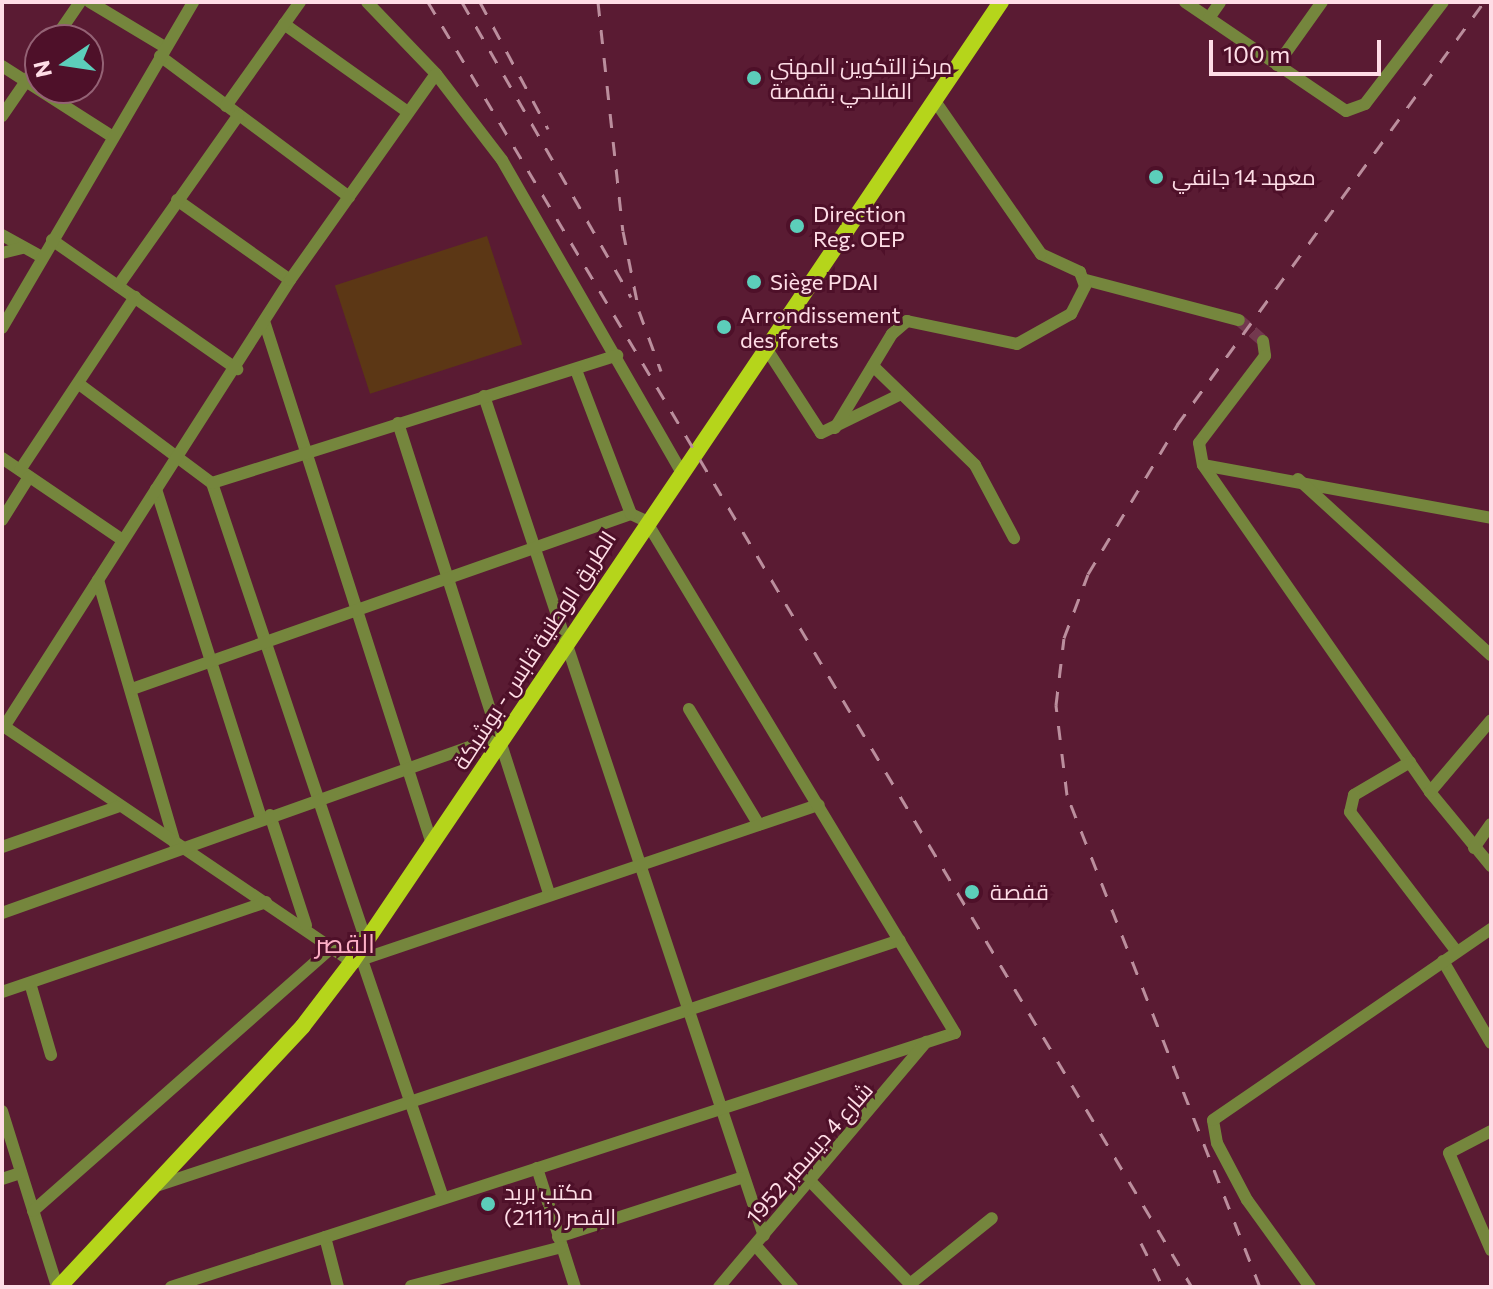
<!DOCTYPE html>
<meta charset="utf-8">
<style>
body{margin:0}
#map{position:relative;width:1493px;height:1289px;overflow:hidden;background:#5a1b33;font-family:Commissioner,Cairo,sans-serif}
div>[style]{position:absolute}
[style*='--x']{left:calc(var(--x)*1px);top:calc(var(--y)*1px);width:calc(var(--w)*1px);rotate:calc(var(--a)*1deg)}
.green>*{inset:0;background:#5c3715;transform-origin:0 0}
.minor-tunnel>*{height:12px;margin-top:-6px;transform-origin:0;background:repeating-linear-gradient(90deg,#73384e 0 12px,transparent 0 18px)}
.minor>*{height:12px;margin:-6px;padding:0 6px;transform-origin:6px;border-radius:6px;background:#75863d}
.major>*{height:16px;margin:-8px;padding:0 8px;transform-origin:8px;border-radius:8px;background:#b5d51b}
.rail>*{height:3px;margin-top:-1.5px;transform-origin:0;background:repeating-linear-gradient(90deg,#bb8e9d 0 14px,transparent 0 28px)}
.dots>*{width:22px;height:22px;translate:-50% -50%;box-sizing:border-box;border:4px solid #4e1029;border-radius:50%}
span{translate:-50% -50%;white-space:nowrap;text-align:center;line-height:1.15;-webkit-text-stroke:6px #4e1029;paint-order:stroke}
.poi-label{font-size:22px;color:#fedde6}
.left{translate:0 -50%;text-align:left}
.street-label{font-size:22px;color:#fedde6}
.quarter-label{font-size:26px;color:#fdafc6}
.frame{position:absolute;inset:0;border:4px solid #fedde6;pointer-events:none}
.north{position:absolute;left:24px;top:24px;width:80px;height:80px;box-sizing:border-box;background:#4e1029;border:2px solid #946275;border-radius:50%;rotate:257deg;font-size:22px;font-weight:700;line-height:32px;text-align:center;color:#fedde6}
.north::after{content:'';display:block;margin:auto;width:28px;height:36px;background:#5cceba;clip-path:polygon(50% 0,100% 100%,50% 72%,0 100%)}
.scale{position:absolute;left:1209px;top:40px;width:172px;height:36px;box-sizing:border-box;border:4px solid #fedde6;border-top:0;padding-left:10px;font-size:24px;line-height:28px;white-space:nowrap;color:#fedde6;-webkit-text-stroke:6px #4e1029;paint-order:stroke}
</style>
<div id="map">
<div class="green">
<div style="left:487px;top:236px;width:114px;height:160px;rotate:72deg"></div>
</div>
<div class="minor-tunnel">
<div style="--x:1239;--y:320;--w:32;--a:41"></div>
</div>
<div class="minor">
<div style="--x:90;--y:2;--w:87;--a:31"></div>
<div style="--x:367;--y:2;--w:100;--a:46.2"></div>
<div style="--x:436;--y:74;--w:108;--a:52.5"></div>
<div style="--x:502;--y:160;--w:357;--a:60.1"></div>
<div style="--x:1185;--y:2;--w:194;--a:34.1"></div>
<div style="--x:1346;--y:111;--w:20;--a:-20"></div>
<div style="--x:1365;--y:104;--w:128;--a:-52.6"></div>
<div style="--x:1209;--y:18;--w:19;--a:-55"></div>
<div style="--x:284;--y:24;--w:152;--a:35.4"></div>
<div style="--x:54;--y:40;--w:46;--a:-55.6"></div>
<div style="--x:160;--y:56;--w:236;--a:36.7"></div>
<div style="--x:1277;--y:65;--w:77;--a:-54.5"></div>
<div style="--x:2;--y:66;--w:132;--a:32.6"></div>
<div style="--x:226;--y:106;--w:128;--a:-54.6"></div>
<div style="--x:2;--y:116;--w:67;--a:-55.4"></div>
<div style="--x:177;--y:200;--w:138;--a:35.3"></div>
<div style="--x:2;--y:235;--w:46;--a:28.8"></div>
<div style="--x:52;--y:240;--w:226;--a:34.9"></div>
<div style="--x:2;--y:253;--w:21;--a:-14"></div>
<div style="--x:1086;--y:280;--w:158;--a:14.7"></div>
<div style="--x:118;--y:286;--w:208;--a:-54.8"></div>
<div style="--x:265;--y:324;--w:543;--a:72.2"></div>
<div style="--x:2;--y:328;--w:378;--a:-59.6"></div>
<div style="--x:1263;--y:341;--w:15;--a:82"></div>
<div style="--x:1265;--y:356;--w:109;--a:127.2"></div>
<div style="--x:1199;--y:443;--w:22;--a:80"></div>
<div style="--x:1203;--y:465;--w:398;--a:55.2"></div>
<div style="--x:1430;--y:792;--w:96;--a:50.5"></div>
<div style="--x:766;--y:348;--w:101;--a:57.1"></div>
<div style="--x:821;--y:433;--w:87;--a:-26"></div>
<div style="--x:873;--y:366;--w:142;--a:44.1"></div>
<div style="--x:975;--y:465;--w:83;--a:61.9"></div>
<div style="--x:79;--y:384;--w:166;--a:36.7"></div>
<div style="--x:212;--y:483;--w:483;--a:71.4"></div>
<div style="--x:484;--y:396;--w:885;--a:71.57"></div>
<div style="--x:398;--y:423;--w:494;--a:72.2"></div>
<div style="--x:835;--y:428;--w:110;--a:-58.8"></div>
<div style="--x:892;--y:334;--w:20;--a:-41"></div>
<div style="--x:907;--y:321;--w:112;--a:11.8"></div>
<div style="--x:1017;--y:344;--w:62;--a:-29.1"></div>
<div style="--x:1071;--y:314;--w:31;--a:-63"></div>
<div style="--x:1085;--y:286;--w:15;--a:-110"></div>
<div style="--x:1080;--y:272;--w:43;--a:-155.2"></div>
<div style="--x:1041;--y:254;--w:186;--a:-124.7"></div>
<div style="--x:2;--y:458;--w:144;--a:34.2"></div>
<div style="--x:1203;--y:465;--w:293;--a:10.4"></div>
<div style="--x:20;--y:470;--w:208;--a:-56.4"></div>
<div style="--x:1298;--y:479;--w:261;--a:42.4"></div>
<div style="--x:212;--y:483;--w:425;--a:-17.5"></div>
<div style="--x:156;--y:489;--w:346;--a:72.3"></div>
<div style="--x:2;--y:520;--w:51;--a:-57.9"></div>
<div style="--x:98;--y:580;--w:277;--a:73.7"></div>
<div style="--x:132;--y:689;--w:529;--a:-19.33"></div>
<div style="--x:689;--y:709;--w:135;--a:58.9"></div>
<div style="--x:2;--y:725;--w:423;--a:34.1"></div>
<div style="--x:4;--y:727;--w:531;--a:-57.39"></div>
<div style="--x:290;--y:280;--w:252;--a:-54.7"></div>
<div style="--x:1410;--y:762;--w:65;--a:149.5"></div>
<div style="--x:1354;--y:795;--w:17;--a:103"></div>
<div style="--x:1350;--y:812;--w:176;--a:52.6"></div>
<div style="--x:1430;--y:792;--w:94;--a:-49.7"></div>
<div style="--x:270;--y:815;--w:116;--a:71.9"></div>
<div style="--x:2;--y:847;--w:122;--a:-19.2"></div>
<div style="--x:1474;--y:848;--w:29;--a:-55"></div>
<div style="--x:2;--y:913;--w:529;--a:-19.57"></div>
<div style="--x:359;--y:951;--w:261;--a:71.2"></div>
<div style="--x:363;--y:959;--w:481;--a:-18.7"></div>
<div style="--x:1443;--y:961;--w:95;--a:59.7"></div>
<div style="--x:30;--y:983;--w:75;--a:73.7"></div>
<div style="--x:2;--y:992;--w:279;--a:-18.8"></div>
<div style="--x:2;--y:1111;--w:184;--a:72.6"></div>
<div style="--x:1491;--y:1131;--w:47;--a:152.4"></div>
<div style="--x:1449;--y:1153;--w:106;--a:66.6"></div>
<div style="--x:537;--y:1168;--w:125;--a:72.3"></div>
<div style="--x:2;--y:1179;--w:20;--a:-18"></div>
<div style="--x:811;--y:1182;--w:146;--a:45.8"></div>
<div style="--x:159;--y:1185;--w:780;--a:-18.3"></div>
<div style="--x:33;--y:1211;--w:401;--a:-41.4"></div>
<div style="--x:325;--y:1237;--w:52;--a:75.4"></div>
<div style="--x:558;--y:1237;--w:192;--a:-17.9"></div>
<div style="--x:756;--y:1246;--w:55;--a:48.7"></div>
<div style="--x:910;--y:1284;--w:105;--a:-38.8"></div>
<div style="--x:411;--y:1286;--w:156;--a:-14.5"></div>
<div style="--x:171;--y:1287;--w:824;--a:-17.95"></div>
<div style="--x:955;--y:1033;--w:598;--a:-121.11"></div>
<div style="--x:646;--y:521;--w:17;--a:-155"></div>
<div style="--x:631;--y:514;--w:154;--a:-110.9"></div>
<div style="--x:719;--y:1287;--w:321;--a:-49.8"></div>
<div style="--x:1310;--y:1287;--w:107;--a:-125.9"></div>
<div style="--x:1247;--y:1200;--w:64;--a:-117.8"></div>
<div style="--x:1217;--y:1143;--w:23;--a:-100"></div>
<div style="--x:1213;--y:1120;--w:337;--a:-34.5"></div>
</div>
<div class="major">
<div style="--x:59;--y:1287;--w:357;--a:-46.9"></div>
<div style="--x:303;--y:1026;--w:81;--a:-52.6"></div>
<div style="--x:352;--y:962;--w:1159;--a:-55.94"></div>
</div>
<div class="rail">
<div style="--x:428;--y:2;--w:1495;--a:59.27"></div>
<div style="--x:462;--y:2;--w:340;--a:60.2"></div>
<div style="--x:480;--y:2;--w:144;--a:61.8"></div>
<div style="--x:598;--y:2;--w:230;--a:83.8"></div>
<div style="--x:623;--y:231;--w:82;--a:78.7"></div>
<div style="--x:639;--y:311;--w:64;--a:69.9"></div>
<div style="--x:1141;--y:1243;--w:49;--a:63.4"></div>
<div style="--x:1260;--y:1287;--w:529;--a:-111.42"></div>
<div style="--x:1067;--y:795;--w:91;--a:-97"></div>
<div style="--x:1056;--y:705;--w:67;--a:-83.2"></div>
<div style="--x:1064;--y:638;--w:68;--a:-69.4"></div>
<div style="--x:1088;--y:574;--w:174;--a:-59.1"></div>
<div style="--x:1177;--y:425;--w:523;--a:-54.03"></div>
</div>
<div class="dots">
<div style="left:754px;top:78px;background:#5cceba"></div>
<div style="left:1156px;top:177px;background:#5cceba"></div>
<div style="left:797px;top:226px;background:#5cceba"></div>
<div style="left:754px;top:282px;background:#5cceba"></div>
<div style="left:724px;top:327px;background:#5cceba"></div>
<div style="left:972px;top:892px;background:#5cceba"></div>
<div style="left:488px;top:1204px;background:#5cceba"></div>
</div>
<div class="poi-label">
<span class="left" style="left:770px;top:78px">مركز التكوين المهني<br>الفلاحي بقفصة</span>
<span class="left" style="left:1172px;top:177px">معهد 14 جانفي</span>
<span class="left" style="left:813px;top:226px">Direction<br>Reg. OEP</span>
<span class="left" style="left:770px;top:282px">Siège PDAI</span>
<span class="left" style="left:740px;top:327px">Arrondissement<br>des forets</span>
<span class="left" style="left:990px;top:892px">قفصة</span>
<span class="left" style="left:504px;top:1204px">مكتب بريد<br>القصر (2111)</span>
</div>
<div class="street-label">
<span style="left:534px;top:650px;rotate:-57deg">الطريق الوطنية قابس - بوشبكة</span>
<span style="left:809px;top:1153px;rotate:-49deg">شارع 4 ديسمبر 1952</span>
</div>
<div class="quarter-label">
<span style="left:345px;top:943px">القصر</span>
</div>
<div class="frame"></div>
<div class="north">N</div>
<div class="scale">100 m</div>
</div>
